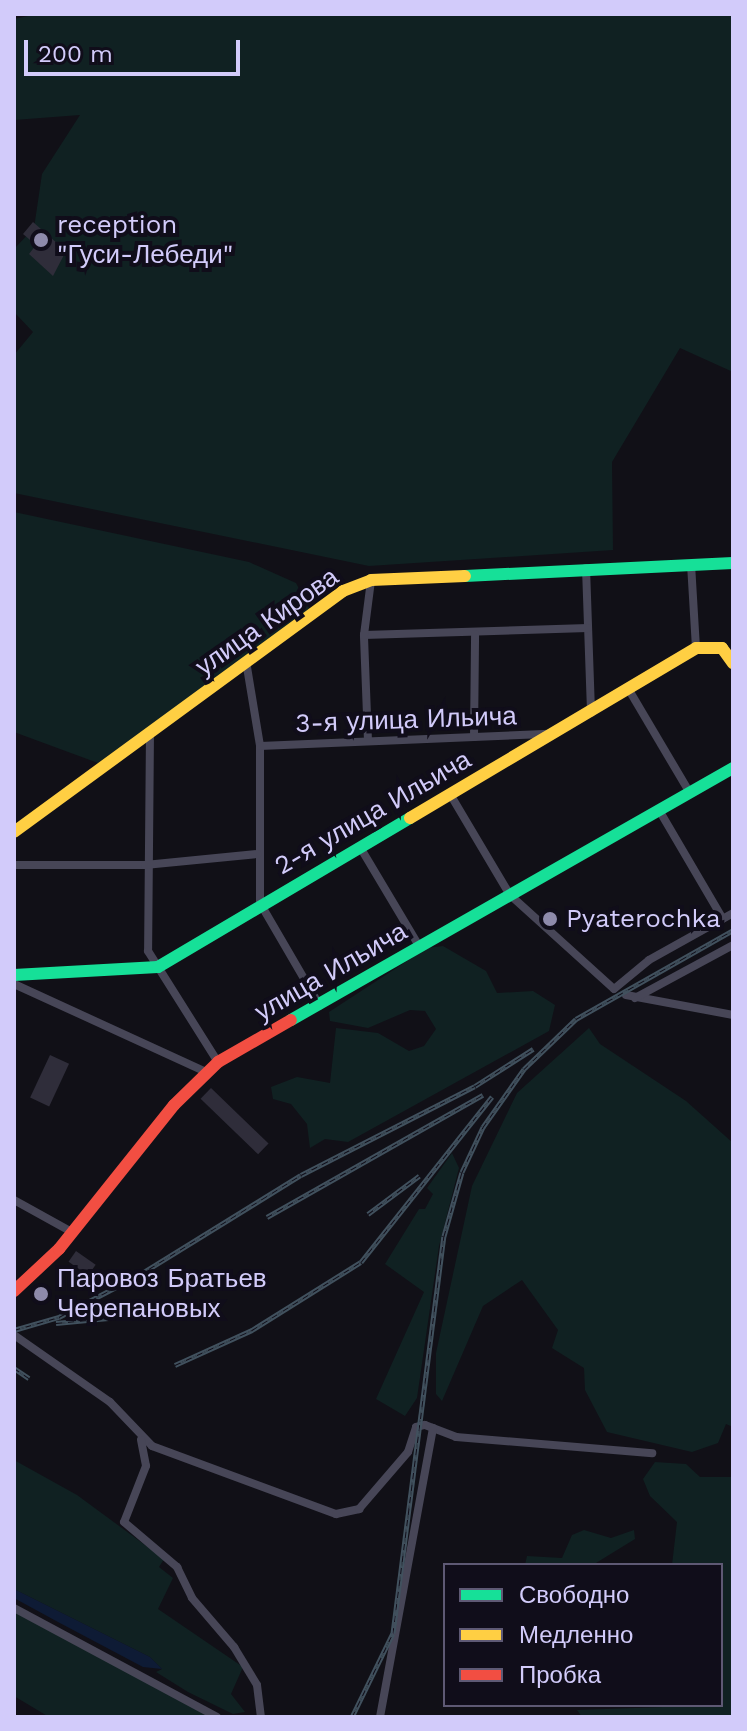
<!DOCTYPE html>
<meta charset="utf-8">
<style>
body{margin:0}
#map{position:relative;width:747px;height:1731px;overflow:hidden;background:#111017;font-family:"Work Sans",sans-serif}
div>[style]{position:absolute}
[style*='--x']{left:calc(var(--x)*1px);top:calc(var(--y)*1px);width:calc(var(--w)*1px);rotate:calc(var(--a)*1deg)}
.green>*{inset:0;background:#102122}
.water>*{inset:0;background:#0e1b35}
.building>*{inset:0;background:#2f2d3a;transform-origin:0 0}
.street>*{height:8px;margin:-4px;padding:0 4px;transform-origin:4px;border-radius:4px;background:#474657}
.fast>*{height:12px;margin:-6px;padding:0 6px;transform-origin:6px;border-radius:6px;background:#16e098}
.slow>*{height:12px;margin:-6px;padding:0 6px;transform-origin:6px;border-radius:6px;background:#ffcf43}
.jam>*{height:12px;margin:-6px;padding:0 6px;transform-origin:6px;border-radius:6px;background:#f24e42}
.rail>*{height:5px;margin-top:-2.5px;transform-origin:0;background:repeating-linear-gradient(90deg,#100d1a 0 6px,#41515e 0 12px);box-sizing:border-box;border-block:2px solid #41515e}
.dots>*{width:22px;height:22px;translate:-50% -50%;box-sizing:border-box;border:4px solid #100d1a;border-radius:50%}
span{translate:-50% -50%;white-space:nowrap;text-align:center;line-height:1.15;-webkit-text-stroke:8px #100d1a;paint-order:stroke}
.poi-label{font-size:26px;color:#d2cbfa}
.left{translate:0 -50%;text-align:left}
.street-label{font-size:26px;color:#d2cbfa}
.frame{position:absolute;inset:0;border:16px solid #d2cbfa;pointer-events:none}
.legend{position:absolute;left:443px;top:1563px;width:280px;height:144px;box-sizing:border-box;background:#100d1a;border:2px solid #5e5974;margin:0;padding:10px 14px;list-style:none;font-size:24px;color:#d2cbfa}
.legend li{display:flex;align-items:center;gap:16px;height:40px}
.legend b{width:40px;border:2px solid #5e5974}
.scale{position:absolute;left:24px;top:40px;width:216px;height:36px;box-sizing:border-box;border:4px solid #d2cbfa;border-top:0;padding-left:10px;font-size:24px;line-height:28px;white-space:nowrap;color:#d2cbfa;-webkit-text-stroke:6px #100d1a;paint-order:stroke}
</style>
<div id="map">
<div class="green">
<div style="clip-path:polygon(37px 14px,733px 14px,733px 372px,680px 348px,612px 462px,613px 550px,369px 566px,14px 493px,14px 355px,33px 332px,14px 312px,14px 249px,34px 228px,42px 174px,80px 115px,14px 120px,14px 19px)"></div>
<div style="clip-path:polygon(14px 512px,249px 562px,296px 583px,310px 610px,98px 763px,14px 732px)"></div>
<div style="clip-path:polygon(443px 946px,486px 971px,497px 993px,533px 991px,555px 1005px,549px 1031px,348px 1142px,325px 1139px,310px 1148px,307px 1124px,291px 1104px,273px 1099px,271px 1087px,297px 1077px,330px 1083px,336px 1028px,378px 1033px,409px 1051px,424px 1046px,436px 1029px,425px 1011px,410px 1010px,368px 1028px,330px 1021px,329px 1012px,427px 948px)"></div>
<div style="clip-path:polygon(589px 1028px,600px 1044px,686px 1101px,733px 1143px,733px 1427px,726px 1424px,718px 1443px,692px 1452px,607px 1432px,585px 1390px,584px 1368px,552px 1348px,558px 1330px,522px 1280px,483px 1306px,442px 1401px,436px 1394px,436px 1353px,472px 1186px,517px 1093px)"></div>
<div style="clip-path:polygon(452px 1153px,459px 1168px,439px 1246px,417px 1398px,405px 1416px,376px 1399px,424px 1292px,385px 1264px,419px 1209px,425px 1209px,433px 1194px,427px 1188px)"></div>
<div style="clip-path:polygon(14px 1460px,77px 1495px,164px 1559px,159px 1567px,173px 1578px,158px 1609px,243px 1667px,231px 1694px,245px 1712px,233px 1714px,188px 1692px,156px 1672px,162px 1669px,150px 1657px,14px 1589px)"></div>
<div style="clip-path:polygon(655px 1462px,686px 1464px,700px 1477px,733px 1477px,733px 1717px,582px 1717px,577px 1710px,721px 1705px,721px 1565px,672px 1565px,677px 1522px,650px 1496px,643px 1479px)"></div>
<div style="clip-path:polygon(584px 1530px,611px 1538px,634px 1530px,635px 1539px,596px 1563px,525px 1565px,527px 1556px,562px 1558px,572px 1535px)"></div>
<div style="clip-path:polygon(14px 1611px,211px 1717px,49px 1717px,14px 1696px)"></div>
</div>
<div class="water">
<div style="clip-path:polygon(14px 1589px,150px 1657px,162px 1669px,143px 1667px,58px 1622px,14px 1598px)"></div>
</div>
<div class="building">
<div style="clip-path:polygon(33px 222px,66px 251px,53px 276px,29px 254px,36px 245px,23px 234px)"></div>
<div style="left:50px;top:1055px;width:21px;height:47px;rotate:25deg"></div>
<div style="left:211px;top:1088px;width:80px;height:15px;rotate:44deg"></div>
<div style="left:76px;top:1251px;width:24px;height:13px;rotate:35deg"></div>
</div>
<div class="street">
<div style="--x:691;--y:564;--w:84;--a:86.6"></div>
<div style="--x:586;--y:568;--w:145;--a:88"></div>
<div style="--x:364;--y:635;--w:224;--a:-1.8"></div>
<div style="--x:246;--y:661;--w:86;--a:80.6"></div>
<div style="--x:260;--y:746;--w:157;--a:90"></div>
<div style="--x:260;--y:903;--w:119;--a:59.8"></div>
<div style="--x:629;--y:690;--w:120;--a:59.4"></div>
<div style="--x:150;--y:732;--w:219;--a:90.5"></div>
<div style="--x:148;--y:951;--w:131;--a:57.8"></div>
<div style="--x:474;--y:737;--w:103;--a:-89.4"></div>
<div style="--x:368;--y:741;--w:106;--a:-92.2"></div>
<div style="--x:364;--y:635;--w:55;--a:-82.7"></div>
<div style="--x:260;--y:746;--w:290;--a:-2.4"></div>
<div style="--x:450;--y:794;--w:117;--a:59.3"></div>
<div style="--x:510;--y:895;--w:140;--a:42.1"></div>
<div style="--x:614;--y:989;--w:45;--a:-39.6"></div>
<div style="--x:649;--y:960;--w:96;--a:-29.2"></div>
<div style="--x:659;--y:810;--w:126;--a:59.6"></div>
<div style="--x:360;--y:847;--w:115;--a:59.2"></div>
<div style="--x:14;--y:865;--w:131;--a:0"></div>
<div style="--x:145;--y:865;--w:113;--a:-5.6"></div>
<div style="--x:14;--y:984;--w:211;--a:24.6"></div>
<div style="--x:626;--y:995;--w:109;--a:10.6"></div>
<div style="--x:635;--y:998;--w:111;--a:-28.4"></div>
<div style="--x:14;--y:1200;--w:66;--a:28.9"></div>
<div style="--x:14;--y:1335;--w:117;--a:34.9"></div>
<div style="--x:110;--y:1402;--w:61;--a:46.3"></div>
<div style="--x:152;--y:1446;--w:196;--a:20.3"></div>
<div style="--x:336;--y:1514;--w:24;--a:-12"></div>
<div style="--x:359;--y:1509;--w:75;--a:-49.3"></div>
<div style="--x:408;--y:1452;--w:26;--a:-72"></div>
<div style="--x:416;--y:1427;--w:9;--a:-13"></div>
<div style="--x:425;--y:1425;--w:33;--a:21"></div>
<div style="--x:456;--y:1437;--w:197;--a:4.7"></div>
<div style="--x:141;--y:1440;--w:26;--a:79"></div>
<div style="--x:146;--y:1466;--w:60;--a:111.4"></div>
<div style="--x:124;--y:1522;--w:70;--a:40.3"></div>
<div style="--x:177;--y:1567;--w:34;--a:64"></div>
<div style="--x:192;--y:1598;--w:65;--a:49.4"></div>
<div style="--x:234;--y:1647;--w:44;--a:58.8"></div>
<div style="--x:257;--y:1685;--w:32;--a:83"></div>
<div style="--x:14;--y:1608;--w:230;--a:28.2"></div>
<div style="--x:380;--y:1717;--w:294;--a:-79.6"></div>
</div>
<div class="fast">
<div style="--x:465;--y:576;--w:268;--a:-2.8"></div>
<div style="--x:14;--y:975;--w:144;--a:-3.2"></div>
<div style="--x:158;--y:967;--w:293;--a:-30.6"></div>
<div style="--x:291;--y:1020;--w:509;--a:-29.69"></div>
</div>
<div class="slow">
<div style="--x:410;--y:818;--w:333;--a:-30.7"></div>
<div style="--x:696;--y:648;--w:26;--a:0"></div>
<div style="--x:722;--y:648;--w:19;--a:54"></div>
<div style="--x:14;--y:832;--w:408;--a:-36.2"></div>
<div style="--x:343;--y:591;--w:30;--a:-21"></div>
<div style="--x:371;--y:580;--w:94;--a:-2.4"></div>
</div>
<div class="jam">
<div style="--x:14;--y:1291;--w:62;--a:-43"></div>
<div style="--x:59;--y:1249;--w:184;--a:-51.4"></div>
<div style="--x:174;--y:1105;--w:62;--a:-44.3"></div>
<div style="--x:218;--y:1062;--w:84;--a:-29.9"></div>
</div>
<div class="rail">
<div style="--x:368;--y:1214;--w:64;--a:-36.7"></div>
<div style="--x:267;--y:1217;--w:248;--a:-29.5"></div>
<div style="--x:56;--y:1323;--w:53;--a:-5.4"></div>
<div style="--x:14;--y:1330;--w:47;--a:-16.1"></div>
<div style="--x:59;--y:1317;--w:90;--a:-27.7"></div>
<div style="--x:139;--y:1275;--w:190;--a:-31.7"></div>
<div style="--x:301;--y:1175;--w:195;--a:-27.1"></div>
<div style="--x:475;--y:1086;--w:69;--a:-32.5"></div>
<div style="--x:175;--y:1365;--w:85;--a:-24.4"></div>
<div style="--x:252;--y:1330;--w:128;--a:-32"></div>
<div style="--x:361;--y:1262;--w:211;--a:-51.6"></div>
<div style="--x:14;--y:1368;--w:18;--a:34"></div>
<div style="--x:352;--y:1717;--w:93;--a:-64"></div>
<div style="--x:393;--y:1633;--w:400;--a:-82.7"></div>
<div style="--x:444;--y:1236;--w:66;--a:-74.3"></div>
<div style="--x:462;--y:1172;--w:50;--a:-65"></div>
<div style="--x:483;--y:1127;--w:71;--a:-54.7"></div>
<div style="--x:524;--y:1069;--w:72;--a:-43.9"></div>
<div style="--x:576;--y:1019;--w:180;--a:-29.5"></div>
</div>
<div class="dots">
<div style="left:41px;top:240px;background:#8e8aab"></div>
<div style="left:550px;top:919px;background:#8e8aab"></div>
<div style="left:41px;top:1294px;background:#8e8aab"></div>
</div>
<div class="poi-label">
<span class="left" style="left:57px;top:240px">reception<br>"Гуси-Лебеди"</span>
<span class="left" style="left:566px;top:919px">Pyaterochka</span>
<span class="left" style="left:57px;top:1294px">Паровоз Братьев<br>Черепановых</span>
</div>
<div class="street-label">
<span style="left:267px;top:622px;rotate:-35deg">улица Кирова</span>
<span style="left:406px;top:720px;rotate:-2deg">3-я улица Ильича</span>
<span style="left:373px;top:813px;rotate:-30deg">2-я улица Ильича</span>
<span style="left:331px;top:972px;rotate:-30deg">улица Ильича</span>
</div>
<div class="frame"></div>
<ul class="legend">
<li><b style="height:10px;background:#16e098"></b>Свободно</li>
<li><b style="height:10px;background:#ffcf43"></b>Медленно</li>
<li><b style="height:10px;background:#f24e42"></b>Пробка</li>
</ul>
<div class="scale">200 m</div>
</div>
